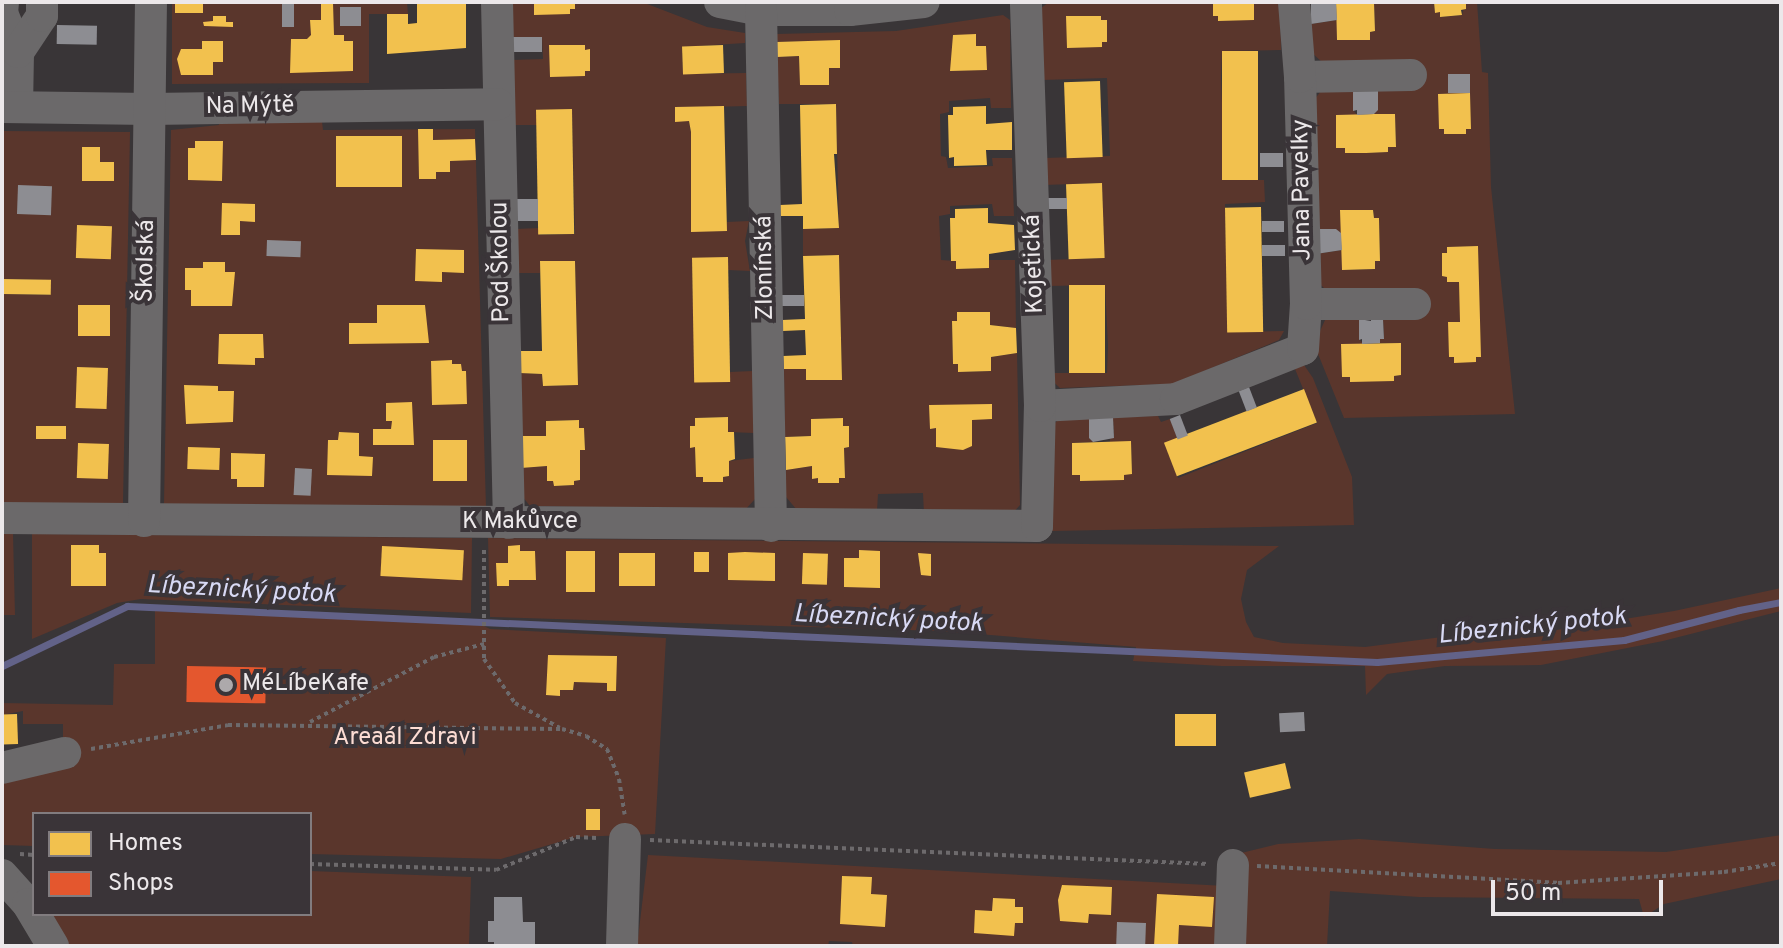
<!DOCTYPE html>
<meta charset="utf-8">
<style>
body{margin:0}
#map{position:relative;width:1783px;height:948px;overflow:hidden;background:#393537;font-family:Overpass,sans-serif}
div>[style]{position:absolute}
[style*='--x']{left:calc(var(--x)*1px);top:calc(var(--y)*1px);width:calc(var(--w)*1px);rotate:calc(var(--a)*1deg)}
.green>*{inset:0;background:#5a362c}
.homes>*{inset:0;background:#f2c14e;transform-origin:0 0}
.shops>*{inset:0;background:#e4572e;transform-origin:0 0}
.industry>*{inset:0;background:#8d8d92;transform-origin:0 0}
.stream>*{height:7px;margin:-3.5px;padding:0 3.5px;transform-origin:3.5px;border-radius:3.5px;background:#626288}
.path>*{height:4px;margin-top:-2px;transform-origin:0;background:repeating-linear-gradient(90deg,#6d6a6c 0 4px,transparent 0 8px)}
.minor>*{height:32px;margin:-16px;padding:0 16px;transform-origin:16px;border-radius:16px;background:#6b696a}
.dots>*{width:22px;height:22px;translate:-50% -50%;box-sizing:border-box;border:4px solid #3a3438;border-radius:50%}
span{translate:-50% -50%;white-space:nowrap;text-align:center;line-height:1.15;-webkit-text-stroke:8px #3a3438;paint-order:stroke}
.street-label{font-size:24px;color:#ece8ea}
.poi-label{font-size:24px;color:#ece8ea}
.left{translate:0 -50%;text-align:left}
.park-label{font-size:24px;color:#fcdcd3}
.water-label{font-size:26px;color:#d8d9f4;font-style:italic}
.frame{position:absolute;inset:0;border:4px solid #ece8ea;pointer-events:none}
.legend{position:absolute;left:32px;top:812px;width:280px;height:104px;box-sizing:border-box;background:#3a3438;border:2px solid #817c7f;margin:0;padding:10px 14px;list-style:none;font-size:24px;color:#ece8ea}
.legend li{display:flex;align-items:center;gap:16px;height:40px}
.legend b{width:40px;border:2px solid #817c7f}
.scale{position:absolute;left:1491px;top:880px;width:172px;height:36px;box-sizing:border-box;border:4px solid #ece8ea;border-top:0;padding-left:10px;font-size:24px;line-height:28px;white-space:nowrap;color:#ece8ea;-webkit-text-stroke:6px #3a3438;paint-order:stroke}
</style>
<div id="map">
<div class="green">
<div style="clip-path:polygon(172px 2px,407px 2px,408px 14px,369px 14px,369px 83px,172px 84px)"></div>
<div style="clip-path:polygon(512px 2px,642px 2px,707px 27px,745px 33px,745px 43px,682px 47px,683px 74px,746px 73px,747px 106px,675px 108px,675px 121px,689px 121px,691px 132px,691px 231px,727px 231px,727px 222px,749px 221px,745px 241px,750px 271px,728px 270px,692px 259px,693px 308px,730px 382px,730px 372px,753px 371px,754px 433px,728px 432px,728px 417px,695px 418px,695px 426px,690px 427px,690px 447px,695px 447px,696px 477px,703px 477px,703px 482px,723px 482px,723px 477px,729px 476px,729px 461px,754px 458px,755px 499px,745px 510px,530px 506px,522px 496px,521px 468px,547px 466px,547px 480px,553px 481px,554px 486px,574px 485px,574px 481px,580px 480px,580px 450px,585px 450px,584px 429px,579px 428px,578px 420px,546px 421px,546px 436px,520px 436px,519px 373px,542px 374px,543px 386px,578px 385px,575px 261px,540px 261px,540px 273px,517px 273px,516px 229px,539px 228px,540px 235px,575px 234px,572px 110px,537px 110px,537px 125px,514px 125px,512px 60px,543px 59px,542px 37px,513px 38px)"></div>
<div style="clip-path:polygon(1049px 2px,1280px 2px,1281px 50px,1222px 51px,1221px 77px,1225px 180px,1264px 180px,1265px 202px,1225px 204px,1228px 332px,1284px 331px,1279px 340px,1173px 384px,1060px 388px,1048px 377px,1048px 373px,1107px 373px,1108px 346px,1105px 285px,1046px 286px,1046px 260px,1104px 258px,1102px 183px,1044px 185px,1044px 158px,1110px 156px,1107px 78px,1042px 80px,1040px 9px)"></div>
<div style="clip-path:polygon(1374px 2px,1434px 2px,1435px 12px,1440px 12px,1441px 17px,1462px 15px,1466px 2px,1477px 2px,1482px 72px,1488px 73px,1491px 187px,1515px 414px,1344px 418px,1314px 344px,1326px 318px,1359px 319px,1359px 339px,1394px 376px,1401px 375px,1401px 343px,1380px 343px,1380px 339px,1384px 338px,1383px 319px,1327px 291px,1316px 280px,1316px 254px,1342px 250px,1343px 270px,1375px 269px,1375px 261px,1380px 260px,1379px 218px,1374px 218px,1373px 210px,1341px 210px,1341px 233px,1316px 229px,1313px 101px,1322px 90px,1353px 90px,1354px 111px,1357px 115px,1336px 116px,1337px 148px,1345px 148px,1345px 153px,1387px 152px,1388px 147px,1396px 146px,1395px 115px,1374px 114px,1378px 90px,1418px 88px,1416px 60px,1322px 62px,1311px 52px,1311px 24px,1337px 20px,1337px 40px,1369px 40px,1370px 32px,1375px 31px)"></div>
<div style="clip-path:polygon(1003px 15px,1010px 20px,1011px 108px,991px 108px,990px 98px,949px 101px,949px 112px,940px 114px,941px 156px,946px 157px,948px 168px,993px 166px,992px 158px,1012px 158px,1014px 216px,994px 216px,992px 204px,950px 206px,950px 214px,939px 216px,941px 260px,956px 261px,957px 269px,989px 268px,989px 260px,1015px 260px,1016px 328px,990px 325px,990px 312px,958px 312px,957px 321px,952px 321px,953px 363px,958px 364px,959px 372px,991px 371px,991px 357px,1017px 353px,1020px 505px,1011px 515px,924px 514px,923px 493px,878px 494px,877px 511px,797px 510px,786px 497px,786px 470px,812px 466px,812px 478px,818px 478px,819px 483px,838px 483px,839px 478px,845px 477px,844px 448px,849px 447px,849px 427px,843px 426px,843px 418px,811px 419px,811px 436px,785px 437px,784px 369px,806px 369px,807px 380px,842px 379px,839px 255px,803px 256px,803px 229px,839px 228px,836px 104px,779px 104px,777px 57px,799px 56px,801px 85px,829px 85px,829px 68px,840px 68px,840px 41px,776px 42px,776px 34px,896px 31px)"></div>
<div style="clip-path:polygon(321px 113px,323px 130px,475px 129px,486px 507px,164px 504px,171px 130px,219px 125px,217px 115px)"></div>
<div style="clip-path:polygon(2px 131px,130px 132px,123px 503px,3px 503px,2px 294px,50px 295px,51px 280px,2px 279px)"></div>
<div style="clip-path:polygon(1304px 365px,1313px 378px,1352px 477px,1354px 525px,1052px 531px,1050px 428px,1060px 418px,1089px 417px,1089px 438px,1093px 442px,1072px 443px,1072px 475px,1080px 475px,1132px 474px,1131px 442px,1110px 442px,1110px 438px,1114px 438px,1113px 417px,1158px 416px,1161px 422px,1170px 419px,1178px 440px,1165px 445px,1178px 478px,1317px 423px,1295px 369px)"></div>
<div style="clip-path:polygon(2px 533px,13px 534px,15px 615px,2px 615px)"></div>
<div style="clip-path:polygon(32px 534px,472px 538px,471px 613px,141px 599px,117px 603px,32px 639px)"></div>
<div style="clip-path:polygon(488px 538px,1279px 546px,1247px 570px,1241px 599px,1246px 622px,1254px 637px,1283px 643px,1365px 647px,1442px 637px,1473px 640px,1520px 636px,1674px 611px,1781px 588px,1781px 611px,1663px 641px,1541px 665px,1445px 666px,1387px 674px,1366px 695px,1365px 666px,1222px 666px,1133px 661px,1136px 647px,941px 631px,490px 617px)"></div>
<div style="clip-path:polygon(155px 611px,480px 624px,490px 629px,666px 638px,655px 834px,576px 837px,501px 859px,310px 854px,310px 814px,34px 814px,34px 846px,2px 845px,2px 772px,63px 748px,63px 724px,23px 724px,23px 711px,2px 715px,2px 703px,113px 705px,114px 664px,155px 664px)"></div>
<div style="clip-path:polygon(1781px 835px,1781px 879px,1664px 904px,1644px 917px,1639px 899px,1419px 897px,1330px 891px,1327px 946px,1235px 946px,1237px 854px,1278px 844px,1359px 839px,1495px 849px,1666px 852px)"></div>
<div style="clip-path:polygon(648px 855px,1226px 886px,1224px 946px,853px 946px,852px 942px,829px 941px,828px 946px,637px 946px)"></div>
<div style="clip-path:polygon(310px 871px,471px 877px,469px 946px,64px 946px,45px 914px,310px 914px)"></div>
</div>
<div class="homes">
<div style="left:175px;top:2px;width:28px;height:11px"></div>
<div style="clip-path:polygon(417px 2px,466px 2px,466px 48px,387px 54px,387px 14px,408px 14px,408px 24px,417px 23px)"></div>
<div style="clip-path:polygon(534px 2px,575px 2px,575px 9px,570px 9px,570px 14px,534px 15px)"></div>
<div style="clip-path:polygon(1213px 2px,1254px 2px,1254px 20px,1218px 21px,1218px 16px,1213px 16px)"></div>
<div style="clip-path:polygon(1336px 2px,1374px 2px,1375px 31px,1370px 32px,1370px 40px,1337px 40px)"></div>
<div style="clip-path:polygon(1434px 2px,1466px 2px,1466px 9px,1461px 10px,1462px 15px,1440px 17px,1440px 12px,1435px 13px)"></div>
<div style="clip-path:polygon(321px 3px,333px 3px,334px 35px,344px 35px,344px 41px,353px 41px,353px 71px,290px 73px,291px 39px,307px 39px,311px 35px,310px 20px,321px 20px)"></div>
<div style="clip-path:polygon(213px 16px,226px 16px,226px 22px,233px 22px,233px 27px,204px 26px,203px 22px,213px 21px)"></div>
<div style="clip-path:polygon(1066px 16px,1101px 16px,1101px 20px,1107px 20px,1107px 42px,1102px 42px,1102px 47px,1067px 48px)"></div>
<div style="clip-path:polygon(976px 34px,976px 46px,986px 46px,987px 70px,950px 71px,953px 35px)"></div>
<div style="clip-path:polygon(840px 40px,840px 68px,829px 68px,829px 85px,800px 85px,799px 56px,777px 57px,776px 42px)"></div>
<div style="clip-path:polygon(202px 41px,223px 41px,223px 62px,213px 62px,213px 75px,181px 75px,177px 59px,181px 49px,202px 49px)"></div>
<div style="clip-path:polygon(549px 45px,585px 45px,585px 50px,590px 49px,590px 71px,585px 71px,585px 76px,550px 77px)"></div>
<div style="left:723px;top:45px;width:28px;height:41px;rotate:88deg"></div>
<div style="left:1222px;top:51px;width:36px;height:129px"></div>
<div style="left:1100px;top:81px;width:76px;height:36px;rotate:88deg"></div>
<div style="clip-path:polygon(1470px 93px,1471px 129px,1466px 129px,1466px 134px,1444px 134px,1444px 129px,1439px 129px,1438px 94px)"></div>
<div style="clip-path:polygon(836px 104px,837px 154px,834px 154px,839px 228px,803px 229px,803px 216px,780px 216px,780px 205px,802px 204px,800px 105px)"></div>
<div style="clip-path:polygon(724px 106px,727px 231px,691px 232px,691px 132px,689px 121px,675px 122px,675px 107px)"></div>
<div style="clip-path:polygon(986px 106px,986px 124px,1012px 122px,1012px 150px,986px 150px,987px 165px,954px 166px,954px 157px,949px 158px,948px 115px,953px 115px,953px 107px)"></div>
<div style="left:572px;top:109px;width:125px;height:36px;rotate:89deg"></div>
<div style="clip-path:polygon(1374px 114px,1395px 114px,1396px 147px,1388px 147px,1388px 152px,1366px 153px,1345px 153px,1345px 148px,1336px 148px,1336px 115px)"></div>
<div style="clip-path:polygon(418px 129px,433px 129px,433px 140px,475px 139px,476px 160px,450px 161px,450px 172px,436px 172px,436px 179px,419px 179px)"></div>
<div style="left:402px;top:136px;width:51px;height:66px;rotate:90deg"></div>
<div style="clip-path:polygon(195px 141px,223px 141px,222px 181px,188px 180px,188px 148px,195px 148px)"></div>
<div style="clip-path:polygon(82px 147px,100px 147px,100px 162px,114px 162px,114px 181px,82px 181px)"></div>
<div style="left:1102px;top:183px;width:75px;height:36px;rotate:88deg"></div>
<div style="clip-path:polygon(222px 203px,255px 204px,255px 222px,240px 221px,240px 235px,221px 235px)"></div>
<div style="left:1261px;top:207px;width:125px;height:36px;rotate:89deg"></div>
<div style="clip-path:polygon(988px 208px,988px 223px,1014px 225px,1015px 250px,989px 254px,989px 268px,956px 269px,956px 261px,951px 261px,950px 218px,955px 218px,955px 209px)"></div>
<div style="clip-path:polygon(1340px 210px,1373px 210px,1374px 218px,1379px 218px,1380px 261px,1375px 261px,1375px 269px,1342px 270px)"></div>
<div style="left:77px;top:225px;width:35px;height:33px;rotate:2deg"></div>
<div style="clip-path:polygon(1478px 246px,1481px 357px,1476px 357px,1476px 362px,1454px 363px,1454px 357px,1449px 357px,1448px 322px,1460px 322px,1459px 282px,1447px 282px,1447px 277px,1442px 276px,1442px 253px,1447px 253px,1447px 247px)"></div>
<div style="clip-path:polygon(416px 249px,464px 250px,464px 273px,442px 272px,442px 282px,415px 281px)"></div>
<div style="clip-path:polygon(839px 255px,842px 380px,806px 380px,806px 369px,784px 369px,783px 356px,806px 355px,805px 330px,783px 331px,782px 320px,805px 319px,803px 256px)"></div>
<div style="left:728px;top:257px;width:125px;height:36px;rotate:89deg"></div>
<div style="clip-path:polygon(540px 261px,575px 261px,578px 385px,543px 386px,542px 374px,519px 373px,519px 351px,542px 351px)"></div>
<div style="clip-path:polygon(203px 262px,225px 262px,225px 272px,235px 272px,232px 306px,191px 306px,191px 290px,185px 290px,185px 268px,203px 268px)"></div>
<div style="left:2px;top:279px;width:49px;height:15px;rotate:1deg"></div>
<div style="left:1069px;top:285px;width:36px;height:88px"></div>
<div style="left:78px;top:305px;width:32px;height:31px"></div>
<div style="clip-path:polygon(377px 305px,425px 305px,429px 343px,349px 344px,349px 323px,377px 323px)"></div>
<div style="clip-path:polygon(957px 312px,990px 312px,990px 325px,1016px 328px,1017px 353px,991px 357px,991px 371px,958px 372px,958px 364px,953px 364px,952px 321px,957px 321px)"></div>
<div style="clip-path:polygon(219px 334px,263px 334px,264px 358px,255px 358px,255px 365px,218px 364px)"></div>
<div style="clip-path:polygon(1401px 343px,1401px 375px,1394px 376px,1394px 381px,1350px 382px,1350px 377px,1342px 377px,1341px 344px)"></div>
<div style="clip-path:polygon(452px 360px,452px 364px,461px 364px,462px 371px,466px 371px,467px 404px,432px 405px,431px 361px)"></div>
<div style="left:77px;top:367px;width:31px;height:41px;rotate:2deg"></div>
<div style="clip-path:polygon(184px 385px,218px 386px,218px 391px,234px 391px,233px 422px,186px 424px)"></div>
<div style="left:1304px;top:389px;width:36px;height:150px;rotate:69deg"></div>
<div style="clip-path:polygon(412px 402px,414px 445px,373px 445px,373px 429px,391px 429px,392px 421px,386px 421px,386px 403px)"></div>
<div style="clip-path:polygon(992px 404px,992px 419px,972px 420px,972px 446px,963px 450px,936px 447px,936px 428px,930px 429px,929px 405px)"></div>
<div style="clip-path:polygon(728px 417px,728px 432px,734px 432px,735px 459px,729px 461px,729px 476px,723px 477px,723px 482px,703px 482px,703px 477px,696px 477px,695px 447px,690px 448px,690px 426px,695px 426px,695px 418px)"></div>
<div style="clip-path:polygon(843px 418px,843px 426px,849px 426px,849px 447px,844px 448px,845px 478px,839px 478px,839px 483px,818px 483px,818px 478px,812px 479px,812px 466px,786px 470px,785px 437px,811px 436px,811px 419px)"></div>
<div style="clip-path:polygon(579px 420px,579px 428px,584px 428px,585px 450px,580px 450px,580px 480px,574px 481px,574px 485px,554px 486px,553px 481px,547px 481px,547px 466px,521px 468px,520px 436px,546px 436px,546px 421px)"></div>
<div style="left:36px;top:426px;width:30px;height:13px"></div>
<div style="clip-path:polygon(339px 432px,359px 433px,359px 456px,373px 457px,372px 476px,327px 475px,328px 440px,338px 440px)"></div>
<div style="left:433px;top:440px;width:34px;height:41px"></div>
<div style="clip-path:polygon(1131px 441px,1132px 474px,1124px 475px,1124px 480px,1080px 481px,1080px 475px,1072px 475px,1072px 443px)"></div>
<div style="left:78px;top:443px;width:31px;height:35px;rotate:2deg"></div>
<div style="left:188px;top:447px;width:32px;height:22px;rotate:2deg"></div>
<div style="clip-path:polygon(231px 453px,265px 454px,264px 487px,237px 487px,237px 479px,231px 479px)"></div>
<div style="clip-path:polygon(71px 545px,99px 545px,99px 553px,106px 553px,106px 586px,71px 586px)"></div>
<div style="clip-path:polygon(520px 545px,520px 551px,535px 551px,536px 580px,509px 580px,509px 586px,497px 586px,496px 563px,508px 563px,508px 546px)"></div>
<div style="left:382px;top:546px;width:82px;height:30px;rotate:3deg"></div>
<div style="clip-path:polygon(859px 550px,880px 551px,880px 588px,844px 587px,844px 558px,859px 558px)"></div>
<div style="left:566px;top:551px;width:29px;height:41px"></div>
<div style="left:694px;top:552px;width:15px;height:20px"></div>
<div style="clip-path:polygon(745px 552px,775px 553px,775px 581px,728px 580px,728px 553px)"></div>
<div style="left:619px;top:553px;width:36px;height:33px"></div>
<div style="left:803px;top:553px;width:25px;height:31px;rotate:2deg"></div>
<div style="clip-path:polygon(918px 553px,931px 554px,931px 576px,921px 575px)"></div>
<div style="clip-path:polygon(548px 655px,617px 656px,616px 691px,607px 691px,607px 683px,574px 682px,573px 690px,560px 690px,560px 696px,546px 695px)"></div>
<div style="left:17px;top:714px;width:30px;height:15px;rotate:88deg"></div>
<div style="left:1175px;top:714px;width:41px;height:32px"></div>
<div style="left:1285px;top:763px;width:26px;height:42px;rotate:77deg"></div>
<div style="left:586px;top:809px;width:14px;height:21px"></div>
<div style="clip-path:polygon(842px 876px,872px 877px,871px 894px,887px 895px,885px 927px,840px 924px)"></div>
<div style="clip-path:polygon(1062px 885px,1112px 887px,1111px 915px,1089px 914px,1088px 923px,1060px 921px,1058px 900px)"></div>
<div style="clip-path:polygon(1157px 894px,1214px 897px,1212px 927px,1179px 925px,1178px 946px,1154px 946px)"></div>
<div style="clip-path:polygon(993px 898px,1015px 899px,1015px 907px,1023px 907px,1023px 923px,1015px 923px,1014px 936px,974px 933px,975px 910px,992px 911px)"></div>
</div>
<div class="shops">
<div style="left:187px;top:666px;width:79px;height:36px;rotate:1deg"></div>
</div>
<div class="industry">
<div style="left:282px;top:2px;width:12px;height:25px"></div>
<div style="clip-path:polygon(1311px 2px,1336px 3px,1337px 20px,1311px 24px)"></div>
<div style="left:340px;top:7px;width:21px;height:19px"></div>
<div style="left:57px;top:25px;width:40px;height:19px;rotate:1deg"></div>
<div style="left:542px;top:37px;width:15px;height:29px;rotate:90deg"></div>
<div style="left:1448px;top:74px;width:22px;height:19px"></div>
<div style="clip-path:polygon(1353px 90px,1378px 90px,1378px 110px,1374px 114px,1357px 115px,1357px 110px,1353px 111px)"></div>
<div style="left:1283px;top:153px;width:14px;height:23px;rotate:90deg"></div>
<div style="left:18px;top:185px;width:34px;height:29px;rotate:2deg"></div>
<div style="left:1044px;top:198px;width:23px;height:11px"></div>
<div style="left:515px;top:199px;width:23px;height:22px"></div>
<div style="left:1262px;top:221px;width:22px;height:11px"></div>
<div style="clip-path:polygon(1316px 229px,1336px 229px,1341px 233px,1342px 250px,1316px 254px)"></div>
<div style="left:267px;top:240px;width:34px;height:16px;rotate:2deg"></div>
<div style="left:1285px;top:245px;width:11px;height:23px;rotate:90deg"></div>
<div style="left:782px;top:295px;width:22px;height:11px"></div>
<div style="clip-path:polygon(1371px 318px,1383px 319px,1384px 339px,1380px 339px,1380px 343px,1362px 344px,1362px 339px,1359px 340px,1359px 319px,1371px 321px)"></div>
<div style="left:1249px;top:387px;width:22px;height:11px;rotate:69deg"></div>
<div style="left:1180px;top:415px;width:22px;height:11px;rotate:69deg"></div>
<div style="clip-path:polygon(1089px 417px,1113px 417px,1114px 438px,1093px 442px,1089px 438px)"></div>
<div style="left:295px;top:468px;width:17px;height:27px;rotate:3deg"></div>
<div style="left:1304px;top:712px;width:19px;height:25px;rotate:87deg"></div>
<div style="clip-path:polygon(494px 897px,522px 897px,523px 922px,535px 922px,535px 945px,494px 946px,494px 942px,488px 942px,488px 921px,494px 921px)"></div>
<div style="left:1117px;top:922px;width:29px;height:24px;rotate:2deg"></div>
</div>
<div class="stream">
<div style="--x:2;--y:666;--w:139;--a:-25.6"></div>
<div style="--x:127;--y:606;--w:1251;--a:2.57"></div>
<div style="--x:1377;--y:662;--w:248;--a:-5.1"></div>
<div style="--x:1624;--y:640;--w:119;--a:-14.6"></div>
<div style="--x:1739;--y:610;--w:43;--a:-10.8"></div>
</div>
<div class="path">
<div style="--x:484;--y:550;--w:109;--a:90"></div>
<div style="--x:484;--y:659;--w:54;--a:54.8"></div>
<div style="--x:515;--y:703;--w:51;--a:29.1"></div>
<div style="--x:310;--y:722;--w:140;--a:-27.7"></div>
<div style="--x:434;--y:657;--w:52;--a:-14.6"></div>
<div style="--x:91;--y:749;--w:139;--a:-9.9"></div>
<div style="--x:228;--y:725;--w:334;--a:0.7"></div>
<div style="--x:562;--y:729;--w:25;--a:16"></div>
<div style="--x:586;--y:736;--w:25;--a:32"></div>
<div style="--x:607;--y:749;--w:32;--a:68"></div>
<div style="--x:619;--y:779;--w:36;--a:81"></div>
<div style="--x:650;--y:840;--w:559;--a:2.46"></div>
<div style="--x:20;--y:854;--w:14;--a:4"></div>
<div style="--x:310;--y:864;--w:186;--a:1.8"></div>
<div style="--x:496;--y:870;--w:87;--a:-22.4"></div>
<div style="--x:576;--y:837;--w:21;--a:3"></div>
<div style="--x:1257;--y:866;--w:301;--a:3.2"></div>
<div style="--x:1558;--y:883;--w:166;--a:-3.8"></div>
<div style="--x:1724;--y:872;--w:58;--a:-9"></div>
</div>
<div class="minor">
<div style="--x:3;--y:2;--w:11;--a:95"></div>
<div style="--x:2;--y:13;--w:42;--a:67.7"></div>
<div style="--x:18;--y:52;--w:55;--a:91"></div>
<div style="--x:497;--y:2;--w:521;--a:88.68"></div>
<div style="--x:720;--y:2;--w:42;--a:11"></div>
<div style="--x:761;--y:10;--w:89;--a:0"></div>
<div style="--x:850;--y:10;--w:74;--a:-6.2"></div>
<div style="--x:761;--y:10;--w:516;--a:88.89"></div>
<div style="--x:18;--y:52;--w:43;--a:-56.3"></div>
<div style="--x:42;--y:16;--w:14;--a:-90"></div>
<div style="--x:1300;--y:77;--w:111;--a:-1"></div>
<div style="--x:2;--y:107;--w:148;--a:0.8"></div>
<div style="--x:150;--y:109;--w:348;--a:-0.8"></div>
<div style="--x:1306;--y:304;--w:109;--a:0"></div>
<div style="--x:1040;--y:406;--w:136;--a:-2.9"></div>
<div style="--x:1176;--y:399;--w:136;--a:-21.5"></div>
<div style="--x:1303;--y:349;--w:45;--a:-86.2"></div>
<div style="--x:1306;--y:304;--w:227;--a:-91.5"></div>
<div style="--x:1300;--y:77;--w:75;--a:-94.6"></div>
<div style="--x:2;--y:518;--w:1035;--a:0.44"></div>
<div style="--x:1037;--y:526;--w:120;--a:-88.6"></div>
<div style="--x:1040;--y:406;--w:404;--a:-92"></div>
<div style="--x:144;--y:521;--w:519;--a:-89.23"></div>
<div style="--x:2;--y:768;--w:65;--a:-13.4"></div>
<div style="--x:2;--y:875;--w:39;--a:48"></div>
<div style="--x:28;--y:904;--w:49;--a:59.2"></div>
<div style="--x:622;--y:946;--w:107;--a:-88.4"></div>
<div style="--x:1230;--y:946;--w:81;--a:-87.9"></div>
</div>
<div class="dots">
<div style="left:226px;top:685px;background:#ada9ab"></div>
</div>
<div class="street-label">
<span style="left:250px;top:107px;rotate:-1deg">Na Mýtě</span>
<span style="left:1303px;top:190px;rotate:-91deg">Jana Pavelky</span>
<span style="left:147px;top:261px;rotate:-89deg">Školská</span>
<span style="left:502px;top:262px;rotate:-91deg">Pod Školou</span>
<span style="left:1035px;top:264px;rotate:-92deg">Kojetická</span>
<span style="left:766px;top:268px;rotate:-91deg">Zlonínská</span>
<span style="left:520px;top:523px">K Makůvce</span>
</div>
<div class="poi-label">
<span class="left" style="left:242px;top:685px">MéLíbeKafe</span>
</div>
<div class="park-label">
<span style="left:405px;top:739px">Areaál Zdravi</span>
</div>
<div class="water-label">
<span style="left:241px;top:591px;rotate:3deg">Líbeznický potok</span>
<span style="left:888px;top:620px;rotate:3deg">Líbeznický potok</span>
<span style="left:1532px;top:627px;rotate:-6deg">Líbeznický potok</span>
</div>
<div class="frame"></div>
<ul class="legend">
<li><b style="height:22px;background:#f2c14e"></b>Homes</li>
<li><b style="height:22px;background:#e4572e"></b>Shops</li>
</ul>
<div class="scale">50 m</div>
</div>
